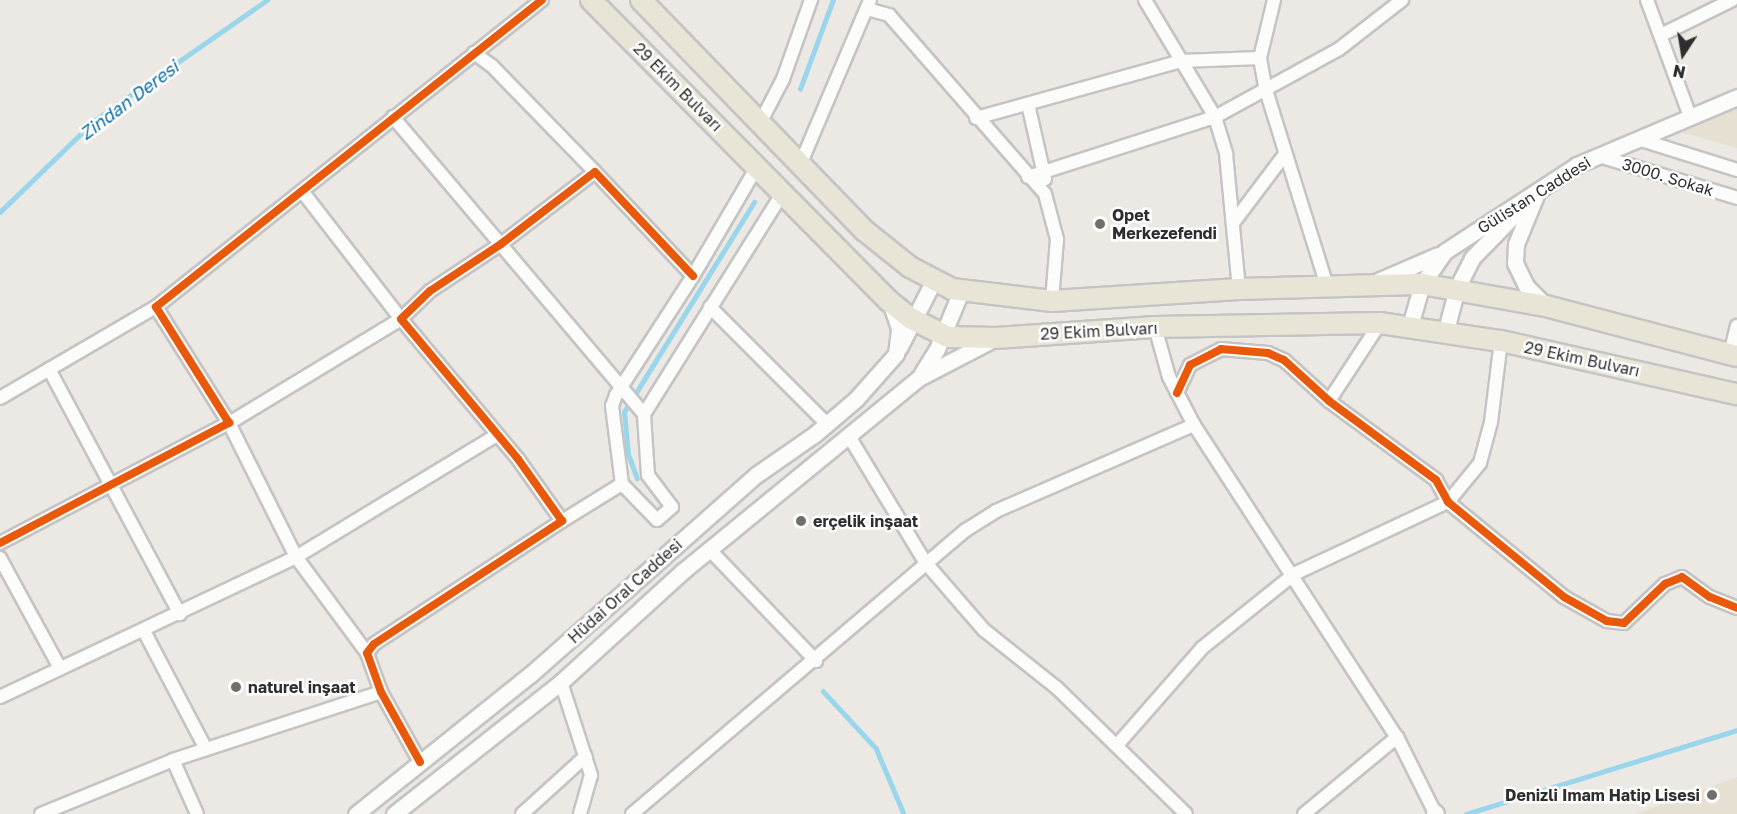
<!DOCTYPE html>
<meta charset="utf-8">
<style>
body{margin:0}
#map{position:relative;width:1737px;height:814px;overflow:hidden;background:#ece8e4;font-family:"Golos Text",sans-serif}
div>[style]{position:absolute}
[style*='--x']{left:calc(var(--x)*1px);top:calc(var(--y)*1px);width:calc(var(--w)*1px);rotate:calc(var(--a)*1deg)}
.education>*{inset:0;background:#e6e0d3}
.stream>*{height:4.5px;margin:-2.25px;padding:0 2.25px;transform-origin:2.25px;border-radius:2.25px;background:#99d6ec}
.roads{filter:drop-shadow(2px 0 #c5c4c5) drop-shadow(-2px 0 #c5c4c5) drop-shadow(0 2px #c5c4c5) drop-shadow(0 -2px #c5c4c5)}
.minor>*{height:12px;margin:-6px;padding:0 6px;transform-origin:6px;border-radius:6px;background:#fcfcfb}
.tertiary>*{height:15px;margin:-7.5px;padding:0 7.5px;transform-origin:7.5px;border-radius:7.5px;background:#fcfcfb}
.secondary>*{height:16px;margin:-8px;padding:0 8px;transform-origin:8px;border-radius:8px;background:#fcfcfb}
.primary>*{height:20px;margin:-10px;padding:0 10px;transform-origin:10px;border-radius:10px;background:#e8e4d6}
.cycleway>*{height:8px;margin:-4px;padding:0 4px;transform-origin:4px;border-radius:4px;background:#e8590c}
.dots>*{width:16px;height:16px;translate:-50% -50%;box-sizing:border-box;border:3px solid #fff;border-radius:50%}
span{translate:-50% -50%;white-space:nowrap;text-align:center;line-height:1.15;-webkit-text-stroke:5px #fff;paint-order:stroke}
.street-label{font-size:16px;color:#2e2e2e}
.poi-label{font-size:16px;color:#2e2e2e;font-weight:700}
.left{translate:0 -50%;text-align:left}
.right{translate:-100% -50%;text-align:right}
.water-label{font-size:18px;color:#0d6fa3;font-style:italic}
.north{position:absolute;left:1653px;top:24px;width:60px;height:60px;-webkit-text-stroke:4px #fff;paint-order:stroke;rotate:192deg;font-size:16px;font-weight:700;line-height:24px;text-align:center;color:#2e2e2e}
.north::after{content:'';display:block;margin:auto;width:21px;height:27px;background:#2e2e2e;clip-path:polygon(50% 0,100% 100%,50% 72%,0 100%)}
</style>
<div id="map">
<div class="education">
<div style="clip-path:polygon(1737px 106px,1737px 148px,1677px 131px)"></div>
<div style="clip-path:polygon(1737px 777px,1737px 814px,1635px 814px)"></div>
</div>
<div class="stream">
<div style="--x:800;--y:89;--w:95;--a:-69.7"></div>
<div style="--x:0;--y:212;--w:132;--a:-44.1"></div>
<div style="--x:95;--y:120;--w:210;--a:-34.9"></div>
<div style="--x:637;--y:479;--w:27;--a:-110"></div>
<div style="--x:628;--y:454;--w:42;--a:-95.4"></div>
<div style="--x:624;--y:412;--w:247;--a:-58.2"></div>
<div style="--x:823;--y:691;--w:78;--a:47.1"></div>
<div style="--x:876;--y:748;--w:72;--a:67"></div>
<div style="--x:1466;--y:814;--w:284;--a:-17.2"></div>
</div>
<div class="roads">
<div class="minor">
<div style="--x:1145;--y:0;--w:136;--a:59.1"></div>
<div style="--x:1215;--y:117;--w:39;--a:73"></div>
<div style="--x:1226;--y:154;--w:136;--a:84.5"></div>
<div style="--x:1274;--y:0;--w:60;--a:103.6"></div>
<div style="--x:1260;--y:58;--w:29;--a:80"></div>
<div style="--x:1265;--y:87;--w:208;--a:72.7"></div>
<div style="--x:1647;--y:0;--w:124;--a:69.7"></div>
<div style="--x:867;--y:9;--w:23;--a:15"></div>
<div style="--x:889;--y:15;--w:237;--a:48.9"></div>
<div style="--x:1045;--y:194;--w:47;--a:75.1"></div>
<div style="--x:1057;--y:239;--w:62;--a:94.6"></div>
<div style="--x:1663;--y:34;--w:77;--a:-26.2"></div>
<div style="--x:474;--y:53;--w:22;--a:36"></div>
<div style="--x:492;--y:66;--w:148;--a:45.8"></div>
<div style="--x:1028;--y:104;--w:77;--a:77.2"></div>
<div style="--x:393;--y:117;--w:389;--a:49.8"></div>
<div style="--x:976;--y:118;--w:213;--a:-15.5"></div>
<div style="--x:1181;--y:61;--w:79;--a:-2.2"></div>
<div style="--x:760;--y:123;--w:50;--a:-62.4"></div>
<div style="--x:783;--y:79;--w:84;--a:-70.5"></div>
<div style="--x:1638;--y:139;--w:104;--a:17.4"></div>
<div style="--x:1599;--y:156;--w:144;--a:16.9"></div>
<div style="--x:800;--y:165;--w:179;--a:-67"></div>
<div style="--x:1028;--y:177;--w:196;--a:-17.8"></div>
<div style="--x:1215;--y:117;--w:141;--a:-28.7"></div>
<div style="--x:1339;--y:49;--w:80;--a:-37.9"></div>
<div style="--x:302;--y:191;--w:162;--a:52.3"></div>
<div style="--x:401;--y:319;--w:201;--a:148.8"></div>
<div style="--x:229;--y:423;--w:150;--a:63.4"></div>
<div style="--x:296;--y:557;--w:119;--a:53.5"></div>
<div style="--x:1233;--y:223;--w:86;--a:-53"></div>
<div style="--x:710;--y:307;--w:165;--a:45"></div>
<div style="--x:1155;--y:327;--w:52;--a:74.4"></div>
<div style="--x:1169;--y:377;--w:54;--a:62.5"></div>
<div style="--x:1194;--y:425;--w:372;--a:57"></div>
<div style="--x:1397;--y:737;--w:85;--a:63.4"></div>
<div style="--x:1730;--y:354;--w:29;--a:-76"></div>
<div style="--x:49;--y:369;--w:278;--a:61.9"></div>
<div style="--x:1177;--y:393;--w:31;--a:-65"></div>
<div style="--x:1190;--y:365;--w:35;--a:-27"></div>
<div style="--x:1221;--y:349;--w:47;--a:4.9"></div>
<div style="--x:1268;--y:353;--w:17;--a:24"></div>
<div style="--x:1284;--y:360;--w:61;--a:42.3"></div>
<div style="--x:1329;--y:401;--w:133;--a:36.4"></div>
<div style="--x:1436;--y:480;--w:25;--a:61"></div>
<div style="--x:1448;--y:502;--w:150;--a:39.3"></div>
<div style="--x:1564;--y:597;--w:49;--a:29.2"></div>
<div style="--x:1607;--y:621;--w:17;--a:7"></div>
<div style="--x:1624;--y:623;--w:57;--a:-43.6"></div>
<div style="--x:1665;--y:584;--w:18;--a:-22"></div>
<div style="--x:1682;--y:577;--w:34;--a:36"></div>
<div style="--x:1710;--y:597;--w:29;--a:22"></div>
<div style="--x:0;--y:398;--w:181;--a:-30.3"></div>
<div style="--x:1329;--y:401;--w:93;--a:-56.8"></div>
<div style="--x:850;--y:438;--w:145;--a:58.8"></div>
<div style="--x:925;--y:562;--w:90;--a:49.1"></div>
<div style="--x:984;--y:630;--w:93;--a:38.5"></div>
<div style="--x:1057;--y:688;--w:180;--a:44.3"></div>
<div style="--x:622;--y:484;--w:50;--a:45.8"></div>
<div style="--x:657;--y:520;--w:20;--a:-41"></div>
<div style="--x:672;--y:507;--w:40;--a:-127"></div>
<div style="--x:648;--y:475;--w:61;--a:-93.8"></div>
<div style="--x:644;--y:414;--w:262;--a:-57.9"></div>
<div style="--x:562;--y:521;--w:70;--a:-31.7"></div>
<div style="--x:622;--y:484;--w:79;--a:-97.3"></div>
<div style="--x:612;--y:406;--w:12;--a:-70"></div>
<div style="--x:616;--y:395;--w:142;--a:-57.1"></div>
<div style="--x:693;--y:276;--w:126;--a:-59.6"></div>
<div style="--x:0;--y:543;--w:259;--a:-27.7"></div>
<div style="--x:229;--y:423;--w:137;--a:-122.2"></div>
<div style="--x:156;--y:307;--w:493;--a:-38.5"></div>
<div style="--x:709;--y:549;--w:155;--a:46.3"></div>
<div style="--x:0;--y:558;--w:125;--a:61.4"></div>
<div style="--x:144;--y:631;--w:133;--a:62.3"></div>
<div style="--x:561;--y:682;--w:98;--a:72.1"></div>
<div style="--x:591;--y:775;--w:41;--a:105.8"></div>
<div style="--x:0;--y:697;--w:327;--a:-25.3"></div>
<div style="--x:296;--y:557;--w:235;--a:-31.3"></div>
<div style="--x:1118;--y:744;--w:128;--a:-48.8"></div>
<div style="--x:1202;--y:648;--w:118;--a:-38.8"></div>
<div style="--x:1294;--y:574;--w:170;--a:-25.1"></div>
<div style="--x:1448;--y:502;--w:50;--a:-50.6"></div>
<div style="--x:1480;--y:463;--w:42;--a:-75"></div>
<div style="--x:1491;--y:422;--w:82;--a:-83"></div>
<div style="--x:173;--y:760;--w:59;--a:66"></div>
<div style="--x:420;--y:762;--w:80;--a:-119.1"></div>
<div style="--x:381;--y:692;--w:41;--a:-109.7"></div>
<div style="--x:367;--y:653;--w:11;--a:-52"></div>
<div style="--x:374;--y:644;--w:225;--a:-33.2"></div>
<div style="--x:562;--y:521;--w:76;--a:-125.4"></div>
<div style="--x:518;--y:459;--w:182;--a:-129.9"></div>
<div style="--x:401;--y:319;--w:40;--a:-44"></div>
<div style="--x:430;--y:291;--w:85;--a:-33.5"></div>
<div style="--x:501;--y:244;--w:118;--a:-37.5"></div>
<div style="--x:595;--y:172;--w:143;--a:46.7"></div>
<div style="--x:41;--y:814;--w:143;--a:-22.2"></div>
<div style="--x:173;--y:760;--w:219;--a:-18.1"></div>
<div style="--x:522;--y:814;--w:86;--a:-42.2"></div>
<div style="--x:632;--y:814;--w:438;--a:-40.4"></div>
<div style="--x:966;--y:530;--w:36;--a:-32"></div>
<div style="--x:996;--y:511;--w:216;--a:-23.5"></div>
<div style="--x:1304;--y:814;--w:121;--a:-39.6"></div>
</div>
<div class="tertiary">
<div style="--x:1537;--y:193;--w:55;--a:112.4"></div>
<div style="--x:1516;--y:244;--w:19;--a:93"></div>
<div style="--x:1515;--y:263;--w:25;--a:64"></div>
<div style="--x:1526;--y:286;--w:28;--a:45"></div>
<div style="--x:1378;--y:281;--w:65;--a:-23.4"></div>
<div style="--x:1410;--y:326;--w:44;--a:-74.1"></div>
<div style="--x:1422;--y:284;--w:39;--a:-55"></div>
<div style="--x:1444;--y:252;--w:159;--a:-33.2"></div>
<div style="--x:1577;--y:165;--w:174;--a:-23"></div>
<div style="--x:1446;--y:330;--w:43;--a:-75.3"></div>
<div style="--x:1457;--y:288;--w:34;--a:-63"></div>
<div style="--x:1472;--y:258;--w:64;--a:-45.6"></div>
<div style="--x:899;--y:348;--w:74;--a:-62.7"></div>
<div style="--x:922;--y:373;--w:28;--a:-58"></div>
<div style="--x:937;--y:349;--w:63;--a:-67.5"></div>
<div style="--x:356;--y:814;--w:224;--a:-38.7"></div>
<div style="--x:531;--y:674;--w:300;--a:-41.5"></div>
<div style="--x:756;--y:475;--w:72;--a:-34.8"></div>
<div style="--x:815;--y:434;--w:54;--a:-40.5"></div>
<div style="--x:856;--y:399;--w:60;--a:-48.4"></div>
<div style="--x:896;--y:354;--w:26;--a:-83"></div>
<div style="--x:899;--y:328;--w:28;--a:-109"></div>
<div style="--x:394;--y:814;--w:213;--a:-38.3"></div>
<div style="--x:561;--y:682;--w:165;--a:-42.3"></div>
<div style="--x:683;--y:571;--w:305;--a:-39.3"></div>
<div style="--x:919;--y:378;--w:82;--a:-27.5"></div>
</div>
<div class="secondary">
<div style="--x:1435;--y:813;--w:1;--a:45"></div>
</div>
<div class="primary">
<div style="--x:591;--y:0;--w:424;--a:45.3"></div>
<div style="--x:889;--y:301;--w:27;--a:39"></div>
<div style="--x:910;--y:318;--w:42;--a:26.6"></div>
<div style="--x:948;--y:337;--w:48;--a:1.2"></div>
<div style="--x:996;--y:338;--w:159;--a:-4"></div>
<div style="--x:1155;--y:327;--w:225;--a:-1"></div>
<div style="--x:1380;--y:323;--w:122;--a:8.5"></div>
<div style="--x:1501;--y:341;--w:242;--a:12.7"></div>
<div style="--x:641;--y:0;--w:322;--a:45.9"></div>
<div style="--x:865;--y:231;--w:58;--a:38.7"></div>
<div style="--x:910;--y:267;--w:47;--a:27.6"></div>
<div style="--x:952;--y:289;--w:101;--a:6.8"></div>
<div style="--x:1052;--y:301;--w:187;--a:-3.7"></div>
<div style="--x:1239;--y:289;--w:183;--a:-1.6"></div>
<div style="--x:1422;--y:284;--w:126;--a:10.1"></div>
<div style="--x:1546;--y:306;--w:197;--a:14.7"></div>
</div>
</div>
<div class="cycleway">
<div style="--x:1177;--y:393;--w:31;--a:-65"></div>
<div style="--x:1190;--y:365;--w:35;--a:-27"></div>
<div style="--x:1221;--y:349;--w:47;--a:4.9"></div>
<div style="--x:1268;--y:353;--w:17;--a:24"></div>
<div style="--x:1284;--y:360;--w:61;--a:42.3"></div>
<div style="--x:1329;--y:401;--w:133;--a:36.4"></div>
<div style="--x:1436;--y:480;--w:25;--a:61"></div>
<div style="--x:1448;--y:502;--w:150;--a:39.3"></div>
<div style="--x:1564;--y:597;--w:49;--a:29.2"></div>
<div style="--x:1607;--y:621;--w:17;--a:7"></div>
<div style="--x:1624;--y:623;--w:57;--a:-43.6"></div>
<div style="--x:1665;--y:584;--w:18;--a:-22"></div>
<div style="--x:1682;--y:577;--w:34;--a:36"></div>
<div style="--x:1710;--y:597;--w:29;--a:22"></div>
<div style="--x:0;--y:543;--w:259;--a:-27.7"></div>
<div style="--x:229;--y:423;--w:137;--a:-122.2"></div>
<div style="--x:156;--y:307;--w:493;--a:-38.5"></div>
<div style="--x:420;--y:762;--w:80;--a:-119.1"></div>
<div style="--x:381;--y:692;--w:41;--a:-109.7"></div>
<div style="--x:367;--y:653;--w:11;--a:-52"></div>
<div style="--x:374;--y:644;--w:225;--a:-33.2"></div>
<div style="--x:562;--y:521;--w:76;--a:-125.4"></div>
<div style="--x:518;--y:459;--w:182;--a:-129.9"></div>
<div style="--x:401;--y:319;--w:40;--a:-44"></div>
<div style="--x:430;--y:291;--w:85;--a:-33.5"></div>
<div style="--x:501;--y:244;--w:118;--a:-37.5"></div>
<div style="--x:595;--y:172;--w:143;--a:46.7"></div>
</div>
<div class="dots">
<div style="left:1100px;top:224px;background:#706f6e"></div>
<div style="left:801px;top:521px;background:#706f6e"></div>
<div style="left:236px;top:687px;background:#706f6e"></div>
<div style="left:1712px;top:795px;background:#706f6e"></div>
</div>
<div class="street-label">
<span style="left:678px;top:87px;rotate:45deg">29 Ekim Bulvarı</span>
<span style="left:1668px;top:177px;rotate:17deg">3000. Sokak</span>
<span style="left:1534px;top:195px;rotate:-32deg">Gülistan Caddesi</span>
<span style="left:1099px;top:331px;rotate:-3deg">29 Ekim Bulvarı</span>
<span style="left:1582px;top:359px;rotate:12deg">29 Ekim Bulvarı</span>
<span style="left:625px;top:591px;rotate:-42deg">Hüdai Oral Caddesi</span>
</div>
<div class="poi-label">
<span class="left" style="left:1112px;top:224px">Opet<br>Merkezefendi</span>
<span class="left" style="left:813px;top:521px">erçelik inşaat</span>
<span class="left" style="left:248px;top:687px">naturel inşaat</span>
<span class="right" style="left:1700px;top:795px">Denizli Imam Hatip Lisesi</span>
</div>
<div class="water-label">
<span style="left:129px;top:100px;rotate:-37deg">Zindan Deresi</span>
</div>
<div class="north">N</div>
</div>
